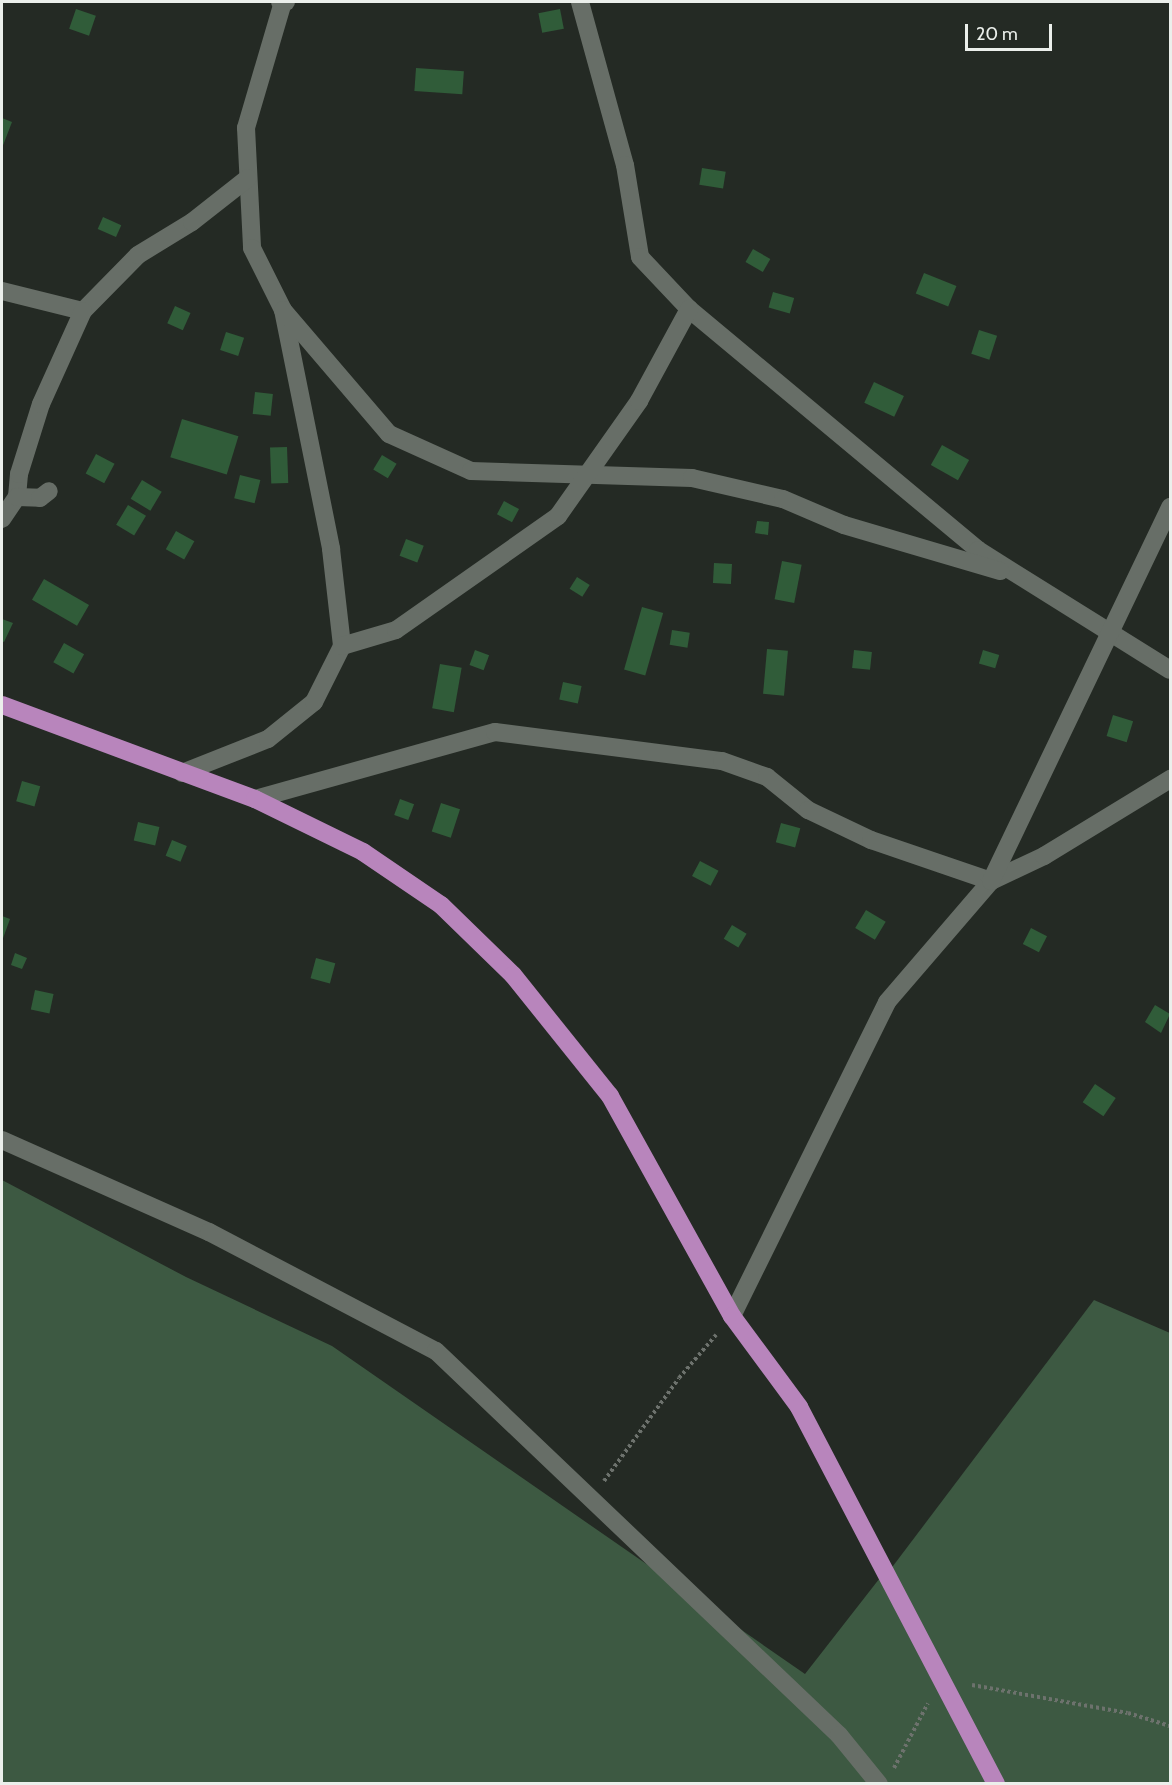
<!DOCTYPE html>
<style>
body{margin:0}
#map{position:relative;width:1172px;height:1785px;overflow:hidden;background:#242a24;font-family:Cabin,sans-serif}
div>[style]{position:absolute}
[style*='--x']{left:calc(var(--x)*1px);top:calc(var(--y)*1px);width:calc(var(--w)*1px);rotate:calc(var(--a)*1deg)}
.green>*{inset:0;background:#3d5942}
.building>*{inset:0;background:#305c39;transform-origin:0 0}
.path>*{height:4px;margin-top:-2px;transform-origin:0;background:repeating-linear-gradient(90deg,#6d726d 0 3px,transparent 0 6px)}
.street>*{height:18px;margin:-9px;padding:0 9px;transform-origin:9px;border-radius:9px;background:#676e67}
.secondary>*{height:18px;margin:-9px;padding:0 9px;transform-origin:9px;border-radius:9px;background:#676e67}
.primary>*{height:18px;margin:-9px;padding:0 9px;transform-origin:9px;border-radius:9px;background:#b885bc}
span{translate:-50% -50%;white-space:nowrap;text-align:center;line-height:1.15;-webkit-text-stroke:6px #242a24;paint-order:stroke}
.frame{position:absolute;inset:0;border:3px solid #ebefeb;pointer-events:none}
.scale{position:absolute;left:965px;top:24px;width:87px;height:27px;box-sizing:border-box;border:3px solid #ebefeb;border-top:0;padding-left:8px;font-size:18px;line-height:21px;white-space:nowrap;color:#ebefeb;-webkit-text-stroke:4px #242a24;paint-order:stroke}
</style>
<div id="map">
<div class="green">
<div style="clip-path:polygon(2px 1180px,186px 1277px,332px 1346px,805px 1674px,883px 1574px,995px 1783px,2px 1783px)"></div>
<div style="clip-path:polygon(1094px 1300px,1170px 1333px,1170px 1783px,1000px 1783px,890px 1570px)"></div>
</div>
<div class="building">
<div style="left:76px;top:9px;width:21px;height:21px;rotate:19deg"></div>
<div style="left:560px;top:9px;width:20px;height:22px;rotate:79deg"></div>
<div style="left:416px;top:68px;width:48px;height:23px;rotate:4deg"></div>
<div style="clip-path:polygon(2px 118px,12px 122px,2px 148px)"></div>
<div style="left:702px;top:168px;width:24px;height:17px;rotate:9deg"></div>
<div style="left:103px;top:217px;width:20px;height:13px;rotate:24deg"></div>
<div style="left:753px;top:249px;width:20px;height:15px;rotate:30deg"></div>
<div style="left:924px;top:273px;width:35px;height:22px;rotate:22deg"></div>
<div style="left:773px;top:292px;width:22px;height:16px;rotate:16deg"></div>
<div style="left:175px;top:306px;width:17px;height:19px;rotate:24deg"></div>
<div style="left:979px;top:330px;width:19px;height:25px;rotate:18deg"></div>
<div style="left:226px;top:332px;width:19px;height:19px;rotate:18deg"></div>
<div style="left:874px;top:382px;width:33px;height:23px;rotate:25deg"></div>
<div style="left:255px;top:392px;width:18px;height:22px;rotate:6deg"></div>
<div style="left:182px;top:419px;width:59px;height:40px;rotate:17deg"></div>
<div style="left:942px;top:445px;width:31px;height:23px;rotate:29deg"></div>
<div style="left:287px;top:447px;width:36px;height:17px;rotate:88deg"></div>
<div style="left:96px;top:454px;width:21px;height:22px;rotate:28deg"></div>
<div style="left:382px;top:455px;width:17px;height:17px;rotate:31deg"></div>
<div style="left:240px;top:475px;width:21px;height:24px;rotate:14deg"></div>
<div style="left:142px;top:480px;width:23px;height:22px;rotate:31deg"></div>
<div style="left:504px;top:501px;width:17px;height:15px;rotate:28deg"></div>
<div style="left:128px;top:505px;width:21px;height:23px;rotate:31deg"></div>
<div style="clip-path:polygon(757px 521px,769px 522px,768px 535px,755px 533px)"></div>
<div style="left:176px;top:531px;width:21px;height:21px;rotate:29deg"></div>
<div style="left:406px;top:539px;width:19px;height:18px;rotate:21deg"></div>
<div style="left:782px;top:561px;width:20px;height:39px;rotate:11deg"></div>
<div style="left:714px;top:563px;width:18px;height:20px;rotate:3deg"></div>
<div style="left:577px;top:577px;width:15px;height:14px;rotate:32deg"></div>
<div style="left:44px;top:579px;width:52px;height:24px;rotate:30deg"></div>
<div style="left:642px;top:607px;width:22px;height:65px;rotate:16deg"></div>
<div style="clip-path:polygon(2px 619px,13px 623px,4px 642px,2px 641px)"></div>
<div style="left:672px;top:630px;width:18px;height:15px;rotate:9deg"></div>
<div style="left:64px;top:643px;width:23px;height:22px;rotate:29deg"></div>
<div style="left:767px;top:649px;width:21px;height:45px;rotate:5deg"></div>
<div style="left:475px;top:650px;width:15px;height:16px;rotate:20deg"></div>
<div style="left:854px;top:650px;width:18px;height:18px;rotate:6deg"></div>
<div style="left:983px;top:650px;width:17px;height:14px;rotate:17deg"></div>
<div style="left:440px;top:664px;width:22px;height:45px;rotate:10deg"></div>
<div style="left:563px;top:682px;width:19px;height:18px;rotate:12deg"></div>
<div style="left:1113px;top:715px;width:21px;height:22px;rotate:17deg"></div>
<div style="left:22px;top:781px;width:19px;height:21px;rotate:16deg"></div>
<div style="left:400px;top:799px;width:15px;height:17px;rotate:20deg"></div>
<div style="left:441px;top:803px;width:20px;height:30px;rotate:18deg"></div>
<div style="left:138px;top:822px;width:22px;height:19px;rotate:13deg"></div>
<div style="left:781px;top:823px;width:20px;height:20px;rotate:15deg"></div>
<div style="left:172px;top:840px;width:16px;height:17px;rotate:22deg"></div>
<div style="left:700px;top:861px;width:21px;height:17px;rotate:28deg"></div>
<div style="left:866px;top:910px;width:23px;height:21px;rotate:31deg"></div>
<div style="clip-path:polygon(2px 916px,10px 919px,2px 941px)"></div>
<div style="left:732px;top:925px;width:17px;height:16px;rotate:31deg"></div>
<div style="left:1031px;top:928px;width:18px;height:18px;rotate:27deg"></div>
<div style="clip-path:polygon(15px 953px,27px 958px,22px 969px,11px 965px)"></div>
<div style="left:316px;top:958px;width:20px;height:21px;rotate:15deg"></div>
<div style="left:35px;top:990px;width:19px;height:20px;rotate:12deg"></div>
<div style="clip-path:polygon(1155px 1005px,1170px 1014px,1161px 1033px,1145px 1022px)"></div>
<div style="left:1095px;top:1084px;width:25px;height:22px;rotate:34deg"></div>
</div>
<div class="path">
<div style="--x:604;--y:1481;--w:127;--a:-53.9"></div>
<div style="--x:679;--y:1378;--w:57;--a:-49.3"></div>
<div style="--x:972;--y:1685;--w:158;--a:10.2"></div>
<div style="--x:1128;--y:1713;--w:44;--a:17.2"></div>
<div style="--x:894;--y:1768;--w:73;--a:-62.4"></div>
</div>
<div class="street">
<div style="--x:283;--y:2;--w:131;--a:106.4"></div>
<div style="--x:246;--y:128;--w:120;--a:87.1"></div>
<div style="--x:252;--y:248;--w:69;--a:63.4"></div>
<div style="--x:283;--y:310;--w:244;--a:78.6"></div>
<div style="--x:331;--y:549;--w:98;--a:83.5"></div>
<div style="--x:580;--y:2;--w:169;--a:74.6"></div>
<div style="--x:625;--y:165;--w:93;--a:80.7"></div>
<div style="--x:640;--y:257;--w:71;--a:46.7"></div>
<div style="--x:689;--y:309;--w:376;--a:39.8"></div>
<div style="--x:978;--y:550;--w:226;--a:32"></div>
<div style="--x:2;--y:291;--w:83;--a:13.9"></div>
<div style="--x:83;--y:311;--w:78;--a:-45.5"></div>
<div style="--x:138;--y:255;--w:63;--a:-31.4"></div>
<div style="--x:192;--y:222;--w:71;--a:-38.2"></div>
<div style="--x:283;--y:310;--w:163;--a:49.5"></div>
<div style="--x:389;--y:434;--w:90;--a:24.3"></div>
<div style="--x:471;--y:471;--w:221;--a:1.8"></div>
<div style="--x:692;--y:478;--w:93;--a:13"></div>
<div style="--x:783;--y:499;--w:66;--a:23.1"></div>
<div style="--x:844;--y:525;--w:163;--a:16.4"></div>
<div style="--x:17;--y:497;--w:23;--a:-85"></div>
<div style="--x:19;--y:474;--w:73;--a:-72.6"></div>
<div style="--x:41;--y:404;--w:102;--a:-65.7"></div>
<div style="--x:2;--y:519;--w:27;--a:-56"></div>
<div style="--x:17;--y:497;--w:23;--a:2"></div>
<div style="--x:40;--y:498;--w:11;--a:-38"></div>
<div style="--x:182;--y:773;--w:92;--a:-21.6"></div>
<div style="--x:268;--y:739;--w:59;--a:-38.8"></div>
<div style="--x:314;--y:702;--w:63;--a:-63.4"></div>
<div style="--x:342;--y:646;--w:56;--a:-16.5"></div>
<div style="--x:396;--y:630;--w:198;--a:-35.1"></div>
<div style="--x:558;--y:516;--w:141;--a:-54.8"></div>
<div style="--x:639;--y:401;--w:105;--a:-61.5"></div>
<div style="--x:255;--y:799;--w:249;--a:-15.6"></div>
<div style="--x:495;--y:732;--w:229;--a:7.3"></div>
<div style="--x:722;--y:761;--w:48;--a:19.6"></div>
<div style="--x:767;--y:777;--w:53;--a:38.8"></div>
<div style="--x:808;--y:810;--w:70;--a:25.5"></div>
<div style="--x:871;--y:840;--w:127;--a:18.9"></div>
<div style="--x:991;--y:881;--w:59;--a:-25.3"></div>
<div style="--x:1044;--y:856;--w:148;--a:-31.4"></div>
<div style="--x:2;--y:1140;--w:227;--a:24"></div>
<div style="--x:209;--y:1232;--w:256;--a:27.7"></div>
<div style="--x:436;--y:1351;--w:557;--a:43.62"></div>
<div style="--x:839;--y:1735;--w:63;--a:50.8"></div>
<div style="--x:732;--y:1316;--w:350;--a:-63.7"></div>
<div style="--x:887;--y:1002;--w:160;--a:-49.3"></div>
<div style="--x:991;--y:881;--w:415;--a:-64.4"></div>
</div>
<div class="secondary">
<div style="--x:280;--y:2;--w:6;--a:0"></div>
</div>
<div class="primary">
<div style="--x:2;--y:705;--w:270;--a:20.4"></div>
<div style="--x:255;--y:799;--w:120;--a:26.1"></div>
<div style="--x:363;--y:852;--w:94;--a:34.2"></div>
<div style="--x:441;--y:905;--w:100;--a:44.2"></div>
<div style="--x:513;--y:975;--w:155;--a:51.3"></div>
<div style="--x:610;--y:1096;--w:252;--a:61"></div>
<div style="--x:732;--y:1316;--w:113;--a:53.6"></div>
<div style="--x:799;--y:1407;--w:425;--a:62.4"></div>
</div>
<div class="frame"></div>
<div class="scale">20 m</div>
</div>
